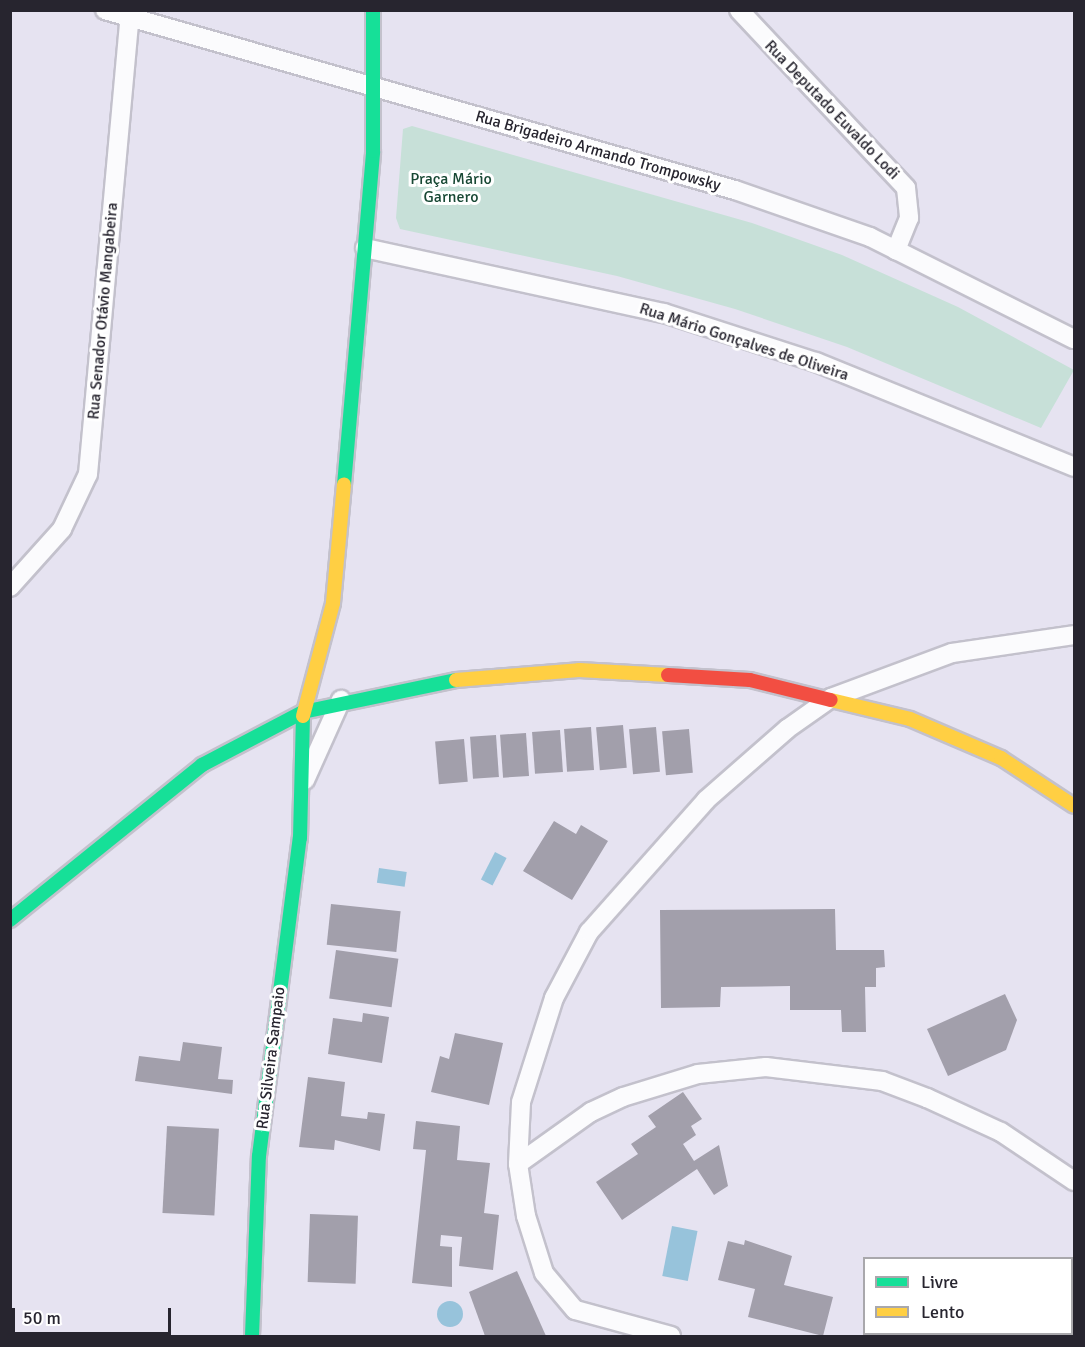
<!DOCTYPE html>
<meta charset="utf-8">
<style>
body{margin:0}
#map{position:relative;width:1085px;height:1347px;overflow:hidden;background:#e6e3f1;font-family:Signika,sans-serif}
div>[style]{position:absolute}
[style*='--x']{left:calc(var(--x)*1px);top:calc(var(--y)*1px);width:calc(var(--w)*1px);rotate:calc(var(--a)*1deg)}
.green>*{inset:0;background:#c7e0d8}
.water>*{inset:0;background:#97c3db;transform-origin:0 0}
.round{border-radius:50%}
.building>*{inset:0;background:#a29fab;transform-origin:0 0}
.roads{filter:drop-shadow(2px 0 #c3c1cc) drop-shadow(-2px 0 #c3c1cc) drop-shadow(0 2px #c3c1cc) drop-shadow(0 -2px #c3c1cc)}
.street>*{height:18px;margin:-9px;padding:0 9px;transform-origin:9px;border-radius:9px;background:#fbfbfd}
.fast>*{height:14px;margin:-7px;padding:0 7px;transform-origin:7px;border-radius:7px;background:#16e098}
.slow>*{height:14px;margin:-7px;padding:0 7px;transform-origin:7px;border-radius:7px;background:#ffcf43}
.jam>*{height:14px;margin:-7px;padding:0 7px;transform-origin:7px;border-radius:7px;background:#f24e42}
span{translate:-50% -50%;white-space:nowrap;text-align:center;line-height:1.15;-webkit-text-stroke:6px #fff;paint-order:stroke}
.street-label{font-size:16px;color:#27252f}
.park-label{font-size:16px;color:#184834}
.frame{position:absolute;inset:0;border:12px solid #27252f;pointer-events:none}
.legend{position:absolute;left:863px;top:1257px;width:210px;height:78px;box-sizing:border-box;background:#fff;border:2px solid #a9a8ac;margin:0;padding:8px 10px;list-style:none;font-size:18px;color:#27252f}
.legend li{display:flex;align-items:center;gap:12px;height:30px}
.legend b{width:30px;border:2px solid #a9a8ac}
.scale{position:absolute;left:12px;top:1308px;width:159px;height:27px;box-sizing:border-box;border:3px solid #27252f;border-top:0;padding-left:8px;font-size:18px;line-height:21px;white-space:nowrap;color:#27252f;-webkit-text-stroke:4px #fff;paint-order:stroke}
</style>
<div id="map">
<div class="green">
<div style="clip-path:polygon(412px 126px,752px 223px,842px 255px,958px 307px,1074px 370px,1041px 428px,847px 347px,735px 309px,617px 276px,400px 229px,396px 218px,403px 129px)"></div>
</div>
<div class="water">
<div style="left:495px;top:852px;width:13px;height:31px;rotate:27deg"></div>
<div style="left:379px;top:868px;width:28px;height:15px;rotate:8deg"></div>
<div style="left:672px;top:1226px;width:26px;height:51px;rotate:11deg"></div>
<div class="round" style="left:437px;top:1301px;width:26px;height:26px"></div>
</div>
<div class="building">
<div style="left:623px;top:725px;width:43px;height:27px;rotate:85deg"></div>
<div style="left:591px;top:727px;width:43px;height:27px;rotate:86deg"></div>
<div style="left:656px;top:727px;width:45px;height:27px;rotate:85deg"></div>
<div style="left:689px;top:729px;width:44px;height:27px;rotate:85deg"></div>
<div style="left:560px;top:730px;width:42px;height:28px;rotate:86deg"></div>
<div style="left:526px;top:733px;width:43px;height:26px;rotate:86deg"></div>
<div style="left:496px;top:735px;width:42px;height:26px;rotate:86deg"></div>
<div style="left:464px;top:739px;width:43px;height:29px;rotate:85deg"></div>
<div style="clip-path:polygon(554px 821px,576px 834px,581px 825px,608px 841px,572px 900px,523px 871px)"></div>
<div style="left:331px;top:904px;width:70px;height:41px;rotate:6deg"></div>
<div style="clip-path:polygon(835px 909px,836px 950px,884px 950px,885px 967px,876px 968px,876px 987px,865px 987px,866px 1032px,842px 1032px,841px 1010px,790px 1010px,790px 986px,721px 987px,720px 1007px,661px 1008px,660px 910px)"></div>
<div style="left:336px;top:950px;width:63px;height:49px;rotate:8deg"></div>
<div style="clip-path:polygon(1005px 994px,1017px 1020px,1006px 1050px,948px 1076px,927px 1029px)"></div>
<div style="clip-path:polygon(363px 1013px,389px 1017px,382px 1063px,328px 1054px,333px 1018px,362px 1022px)"></div>
<div style="clip-path:polygon(455px 1033px,503px 1043px,489px 1105px,431px 1092px,440px 1056px,449px 1059px)"></div>
<div style="clip-path:polygon(183px 1042px,222px 1047px,218px 1079px,233px 1080px,232px 1094px,135px 1081px,139px 1056px,180px 1061px)"></div>
<div style="clip-path:polygon(308px 1077px,345px 1082px,341px 1116px,367px 1119px,368px 1112px,385px 1114px,380px 1151px,335px 1140px,334px 1150px,299px 1147px)"></div>
<div style="clip-path:polygon(683px 1092px,702px 1119px,691px 1126px,696px 1135px,683px 1144px,694px 1161px,719px 1145px,728px 1186px,714px 1195px,697px 1169px,622px 1220px,596px 1182px,638px 1154px,631px 1144px,656px 1127px,648px 1116px)"></div>
<div style="clip-path:polygon(416px 1121px,460px 1126px,457px 1160px,490px 1163px,484px 1213px,499px 1215px,493px 1270px,459px 1266px,462px 1237px,441px 1235px,440px 1246px,452px 1247px,452px 1287px,412px 1283px,426px 1150px,413px 1149px)"></div>
<div style="left:167px;top:1126px;width:52px;height:87px;rotate:3deg"></div>
<div style="left:310px;top:1214px;width:48px;height:68px;rotate:2deg"></div>
<div style="clip-path:polygon(745px 1240px,792px 1256px,784px 1285px,833px 1297px,823px 1336px,748px 1317px,755px 1289px,718px 1280px,728px 1241px,744px 1245px)"></div>
<div style="clip-path:polygon(517px 1271px,546px 1336px,485px 1336px,469px 1292px)"></div>
</div>
<div class="roads">
<div class="street">
<div style="--x:105;--y:10;--w:655;--a:15.95"></div>
<div style="--x:735;--y:190;--w:143;--a:19.2"></div>
<div style="--x:870;--y:237;--w:228;--a:26.6"></div>
<div style="--x:739;--y:10;--w:244;--a:46.8"></div>
<div style="--x:906;--y:188;--w:30;--a:84"></div>
<div style="--x:909;--y:218;--w:35;--a:112"></div>
<div style="--x:365;--y:248;--w:306;--a:12.3"></div>
<div style="--x:664;--y:313;--w:160;--a:17.9"></div>
<div style="--x:816;--y:362;--w:279;--a:22.1"></div>
<div style="--x:10;--y:587;--w:78;--a:-48.1"></div>
<div style="--x:62;--y:529;--w:61;--a:-64.7"></div>
<div style="--x:88;--y:474;--w:466;--a:-84.8"></div>
<div style="--x:305;--y:780;--w:88;--a:-65.8"></div>
<div style="--x:518;--y:1164;--w:90;--a:-35.5"></div>
<div style="--x:591;--y:1112;--w:35;--a:-25"></div>
<div style="--x:623;--y:1097;--w:78;--a:-17"></div>
<div style="--x:698;--y:1074;--w:68;--a:-5.9"></div>
<div style="--x:766;--y:1067;--w:117;--a:6.9"></div>
<div style="--x:882;--y:1081;--w:48;--a:20.7"></div>
<div style="--x:927;--y:1098;--w:81;--a:24.7"></div>
<div style="--x:1001;--y:1132;--w:88;--a:33.9"></div>
<div style="--x:671;--y:1336;--w:99;--a:-164.8"></div>
<div style="--x:575;--y:1310;--w:48;--a:-130"></div>
<div style="--x:544;--y:1273;--w:60;--a:-107.5"></div>
<div style="--x:526;--y:1216;--w:53;--a:-98.7"></div>
<div style="--x:518;--y:1164;--w:62;--a:-87.2"></div>
<div style="--x:521;--y:1102;--w:109;--a:-72.4"></div>
<div style="--x:554;--y:998;--w:75;--a:-62.1"></div>
<div style="--x:589;--y:932;--w:176;--a:-48.4"></div>
<div style="--x:706;--y:800;--w:108;--a:-41.2"></div>
<div style="--x:787;--y:729;--w:54;--a:-35.2"></div>
<div style="--x:831;--y:698;--w:129;--a:-20.4"></div>
<div style="--x:952;--y:653;--w:123;--a:-8.4"></div>
</div>
<div class="fast">
<div style="--x:344;--y:485;--w:335;--a:-85"></div>
<div style="--x:373;--y:151;--w:141;--a:-90"></div>
<div style="--x:10;--y:920;--w:247;--a:-38.9"></div>
<div style="--x:202;--y:765;--w:114;--a:-27.7"></div>
<div style="--x:303;--y:712;--w:156;--a:-11.8"></div>
<div style="--x:252;--y:1336;--w:180;--a:-87.8"></div>
<div style="--x:259;--y:1156;--w:321;--a:-82.7"></div>
<div style="--x:300;--y:838;--w:122;--a:-88.6"></div>
</div>
<div class="slow">
<div style="--x:456;--y:680;--w:123;--a:-4.6"></div>
<div style="--x:579;--y:670;--w:89;--a:3.2"></div>
<div style="--x:831;--y:700;--w:81;--a:13.5"></div>
<div style="--x:910;--y:719;--w:99;--a:23.2"></div>
<div style="--x:1001;--y:758;--w:87;--a:33.3"></div>
<div style="--x:303;--y:716;--w:117;--a:-75.1"></div>
<div style="--x:333;--y:603;--w:119;--a:-84.7"></div>
</div>
<div class="jam">
<div style="--x:668;--y:675;--w:82;--a:3.5"></div>
<div style="--x:750;--y:680;--w:83;--a:13.9"></div>
</div>
</div>
<div class="street-label">
<span style="left:832px;top:110px;rotate:46deg">Rua Deputado Euvaldo Lodi</span>
<span style="left:598px;top:151px;rotate:16deg">Rua Brigadeiro Armando Trompowsky</span>
<span style="left:103px;top:311px;rotate:-85deg">Rua Senador Otávio Mangabeira</span>
<span style="left:744px;top:342px;rotate:18deg">Rua Mário Gonçalves de Oliveira</span>
<span style="left:271px;top:1058px;rotate:-83deg">Rua Silveira Sampaio</span>
</div>
<div class="park-label">
<span style="left:451px;top:188px">Praça Mário<br>Garnero</span>
</div>
<div class="frame"></div>
<ul class="legend">
<li><b style="height:8px;background:#16e098"></b>Livre</li>
<li><b style="height:8px;background:#ffcf43"></b>Lento</li>
</ul>
<div class="scale">50 m</div>
</div>
